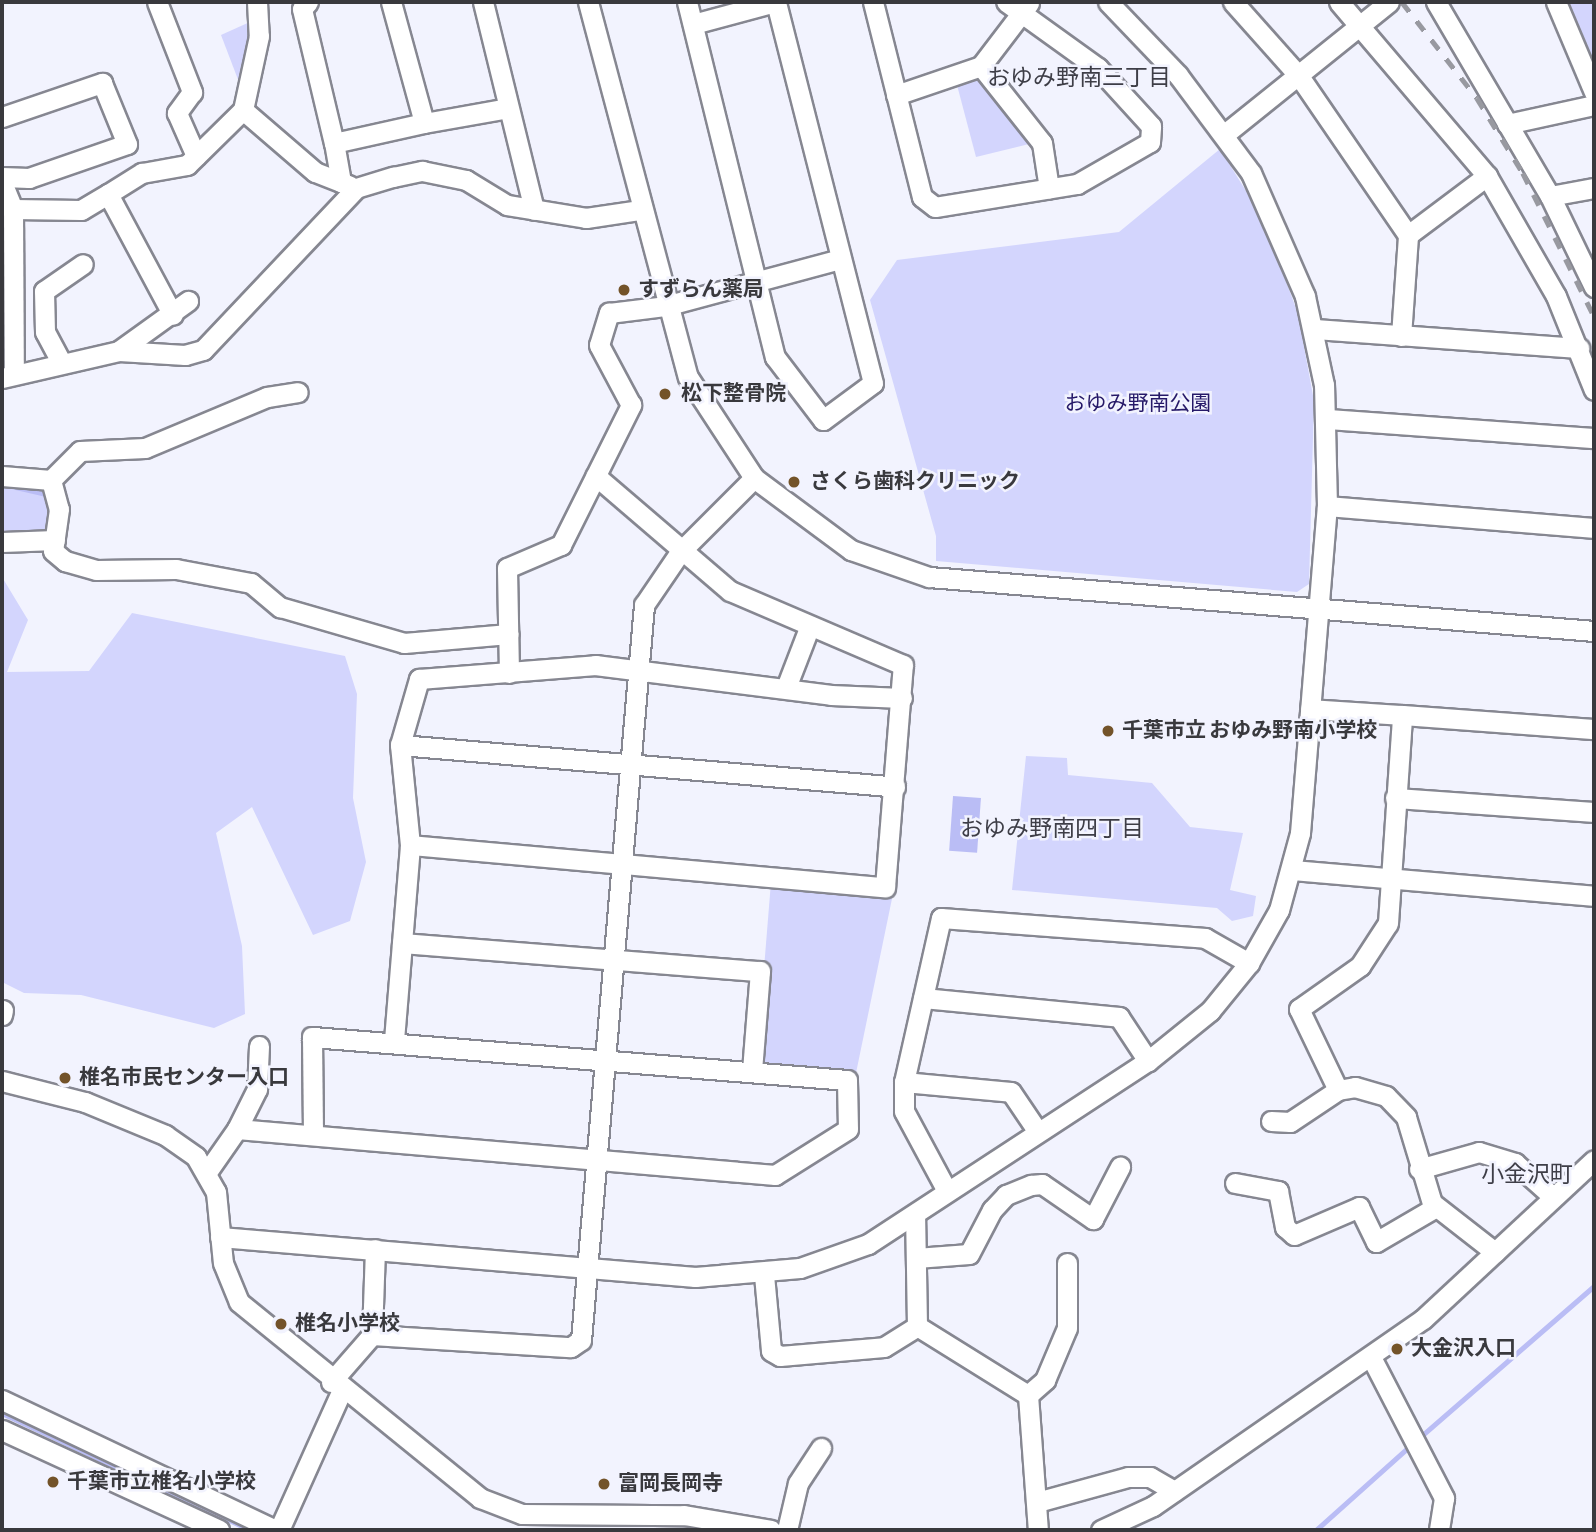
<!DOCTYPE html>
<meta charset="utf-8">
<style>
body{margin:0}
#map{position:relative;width:1596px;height:1532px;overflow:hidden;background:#f2f3fe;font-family:"Sofia Sans Condensed","Noto Sans JP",sans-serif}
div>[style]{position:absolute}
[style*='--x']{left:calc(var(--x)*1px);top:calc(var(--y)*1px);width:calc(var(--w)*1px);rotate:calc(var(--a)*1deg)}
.green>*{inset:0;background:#d3d5fd}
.water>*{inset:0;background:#babdf5;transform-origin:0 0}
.stream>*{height:4.5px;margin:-2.25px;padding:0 2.25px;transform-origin:2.25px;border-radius:2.25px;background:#babdf5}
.roads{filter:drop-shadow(2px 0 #868791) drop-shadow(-2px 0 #868791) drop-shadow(0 2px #868791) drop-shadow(0 -2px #868791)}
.minor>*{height:19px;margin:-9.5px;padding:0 9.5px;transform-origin:9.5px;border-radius:9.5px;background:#fff}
.rail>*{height:4.5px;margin-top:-2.25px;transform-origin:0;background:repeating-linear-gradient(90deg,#9899a0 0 12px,transparent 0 24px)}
.dots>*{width:19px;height:19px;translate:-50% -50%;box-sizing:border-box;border:4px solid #f2f3fe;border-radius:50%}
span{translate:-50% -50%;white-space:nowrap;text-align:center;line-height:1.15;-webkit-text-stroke:5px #f2f3fe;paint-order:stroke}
.poi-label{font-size:21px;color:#39393d;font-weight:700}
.left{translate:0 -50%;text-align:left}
.park-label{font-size:21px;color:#261968}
.neighbourhood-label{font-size:23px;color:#3e3e47}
.frame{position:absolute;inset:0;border:4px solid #39393d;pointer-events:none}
</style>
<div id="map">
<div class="green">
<div style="clip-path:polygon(1560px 2px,1594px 2px,1594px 81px)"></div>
<div style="clip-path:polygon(252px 21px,242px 90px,221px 35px)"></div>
<div style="clip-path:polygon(980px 76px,1033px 143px,976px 157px,957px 85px)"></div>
<div style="clip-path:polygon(1220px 149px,1264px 220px,1298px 314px,1314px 401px,1309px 584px,1297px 592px,936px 561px,936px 536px,870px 300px,897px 260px,1119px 232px)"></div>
<div style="clip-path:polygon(2px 480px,48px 486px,49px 536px,2px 538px)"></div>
<div style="clip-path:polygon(2px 577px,28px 620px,7px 672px,89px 671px,132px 613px,345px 656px,357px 694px,353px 798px,366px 862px,350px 921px,313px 935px,252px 807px,216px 833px,242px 946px,245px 1014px,214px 1028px,81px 995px,24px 993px,2px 982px)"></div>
<div style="clip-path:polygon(1026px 756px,1067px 758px,1068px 775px,1152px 783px,1190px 827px,1243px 833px,1230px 890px,1256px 896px,1253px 916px,1232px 921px,1217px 908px,1012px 890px)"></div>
<div style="clip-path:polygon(771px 882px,894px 889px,856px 1073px,756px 1067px)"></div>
</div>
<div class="water">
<div style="left:953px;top:796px;width:28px;height:55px;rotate:4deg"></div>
</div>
<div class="stream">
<div style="--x:16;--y:487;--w:32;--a:13"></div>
<div style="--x:2;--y:1413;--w:275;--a:25.2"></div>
<div style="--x:1418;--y:1439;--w:233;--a:-41"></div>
<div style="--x:1316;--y:1530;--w:127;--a:-41.8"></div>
</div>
<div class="roads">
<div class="minor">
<div style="--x:157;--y:2;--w:97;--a:68.7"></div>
<div style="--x:192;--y:92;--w:26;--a:126"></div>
<div style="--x:177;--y:113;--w:47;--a:66.2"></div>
<div style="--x:257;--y:2;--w:34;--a:87"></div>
<div style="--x:259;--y:36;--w:76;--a:102.2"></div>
<div style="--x:243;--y:110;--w:95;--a:40.7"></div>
<div style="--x:315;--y:172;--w:28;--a:21"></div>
<div style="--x:308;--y:2;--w:9;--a:131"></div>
<div style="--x:302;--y:9;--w:138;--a:76.6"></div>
<div style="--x:391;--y:2;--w:125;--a:74.7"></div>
<div style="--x:424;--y:123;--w:85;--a:-10.1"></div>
<div style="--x:483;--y:2;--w:214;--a:76.2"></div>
<div style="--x:588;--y:2;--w:388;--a:75.1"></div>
<div style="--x:688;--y:377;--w:121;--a:56.8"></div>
<div style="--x:754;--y:478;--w:121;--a:36.6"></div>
<div style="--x:851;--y:550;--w:83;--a:19.1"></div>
<div style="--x:929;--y:577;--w:667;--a:4.64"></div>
<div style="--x:687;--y:2;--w:366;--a:76.1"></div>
<div style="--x:775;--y:357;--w:79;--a:52.7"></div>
<div style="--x:823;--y:420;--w:62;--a:-36.5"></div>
<div style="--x:873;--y:383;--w:393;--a:-104.3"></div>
<div style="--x:873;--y:2;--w:201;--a:75.9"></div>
<div style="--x:922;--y:197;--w:16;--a:38"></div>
<div style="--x:935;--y:207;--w:144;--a:-9.2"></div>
<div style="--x:1077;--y:184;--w:84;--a:-29.9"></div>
<div style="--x:1150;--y:142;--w:16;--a:-86"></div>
<div style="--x:1151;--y:126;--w:79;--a:-132.4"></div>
<div style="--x:1098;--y:68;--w:113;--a:-144.3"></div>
<div style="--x:1233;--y:2;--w:99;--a:48.3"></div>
<div style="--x:1299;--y:76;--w:193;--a:55.6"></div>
<div style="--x:1339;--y:2;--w:228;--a:49.6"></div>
<div style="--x:1487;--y:176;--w:138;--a:60.1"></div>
<div style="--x:1556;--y:296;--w:101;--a:68"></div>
<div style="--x:1436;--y:2;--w:225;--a:59.6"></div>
<div style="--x:1550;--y:196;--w:101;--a:64.2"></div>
<div style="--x:1556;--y:2;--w:98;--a:67.1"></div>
<div style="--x:1029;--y:3;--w:79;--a:127.3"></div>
<div style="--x:981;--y:66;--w:98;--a:51.6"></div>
<div style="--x:1042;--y:143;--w:46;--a:81.2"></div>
<div style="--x:693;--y:24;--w:85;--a:-15"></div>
<div style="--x:896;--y:95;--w:90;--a:-18.8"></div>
<div style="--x:2;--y:117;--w:106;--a:-18.8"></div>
<div style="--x:102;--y:83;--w:66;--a:67.7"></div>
<div style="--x:127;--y:144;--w:104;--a:160.9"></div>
<div style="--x:29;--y:178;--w:27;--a:-178"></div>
<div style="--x:1507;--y:124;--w:89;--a:-12.3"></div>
<div style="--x:1226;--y:133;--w:209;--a:-38.8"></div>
<div style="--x:2;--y:182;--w:29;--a:68"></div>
<div style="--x:13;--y:209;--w:165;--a:89.7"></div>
<div style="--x:350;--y:186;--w:10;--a:-156"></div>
<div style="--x:341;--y:182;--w:40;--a:-100"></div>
<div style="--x:334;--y:143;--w:92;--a:-12.5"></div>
<div style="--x:108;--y:194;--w:40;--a:-32"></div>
<div style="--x:142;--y:173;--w:46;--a:-10.1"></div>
<div style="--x:187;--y:165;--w:78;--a:-44.5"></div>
<div style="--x:1550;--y:196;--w:45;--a:-10.3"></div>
<div style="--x:13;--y:209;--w:68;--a:0.8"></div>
<div style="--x:81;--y:210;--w:31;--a:-31"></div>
<div style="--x:108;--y:194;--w:137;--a:61.8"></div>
<div style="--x:1314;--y:329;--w:266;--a:4.1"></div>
<div style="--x:1401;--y:336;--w:101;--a:-86"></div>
<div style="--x:1408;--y:235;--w:99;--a:-36.8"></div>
<div style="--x:120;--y:350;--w:84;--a:-35.8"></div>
<div style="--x:60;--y:360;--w:32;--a:-118"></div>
<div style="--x:45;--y:332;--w:41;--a:-91.4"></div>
<div style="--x:44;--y:291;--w:47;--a:-34.7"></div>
<div style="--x:2;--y:378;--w:120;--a:-13"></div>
<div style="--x:119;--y:351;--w:66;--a:3.5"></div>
<div style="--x:185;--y:355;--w:19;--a:-16"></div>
<div style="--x:203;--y:350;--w:223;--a:-46.6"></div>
<div style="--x:356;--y:188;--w:39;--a:-17"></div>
<div style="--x:393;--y:177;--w:30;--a:-12"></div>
<div style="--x:422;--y:171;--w:45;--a:11.6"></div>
<div style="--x:466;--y:180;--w:48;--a:31.4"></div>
<div style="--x:507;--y:205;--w:80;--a:9.3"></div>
<div style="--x:586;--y:218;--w:55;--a:-8.4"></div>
<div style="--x:1327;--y:419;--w:268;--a:4.1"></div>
<div style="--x:2;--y:476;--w:49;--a:4.7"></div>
<div style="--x:51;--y:480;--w:30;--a:75"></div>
<div style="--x:59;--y:509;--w:42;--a:98.1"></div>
<div style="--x:53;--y:551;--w:16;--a:40"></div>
<div style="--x:65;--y:561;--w:32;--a:16"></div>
<div style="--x:96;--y:570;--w:80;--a:-0.7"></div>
<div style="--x:176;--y:569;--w:76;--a:10.6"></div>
<div style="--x:251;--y:583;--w:38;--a:40"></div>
<div style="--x:280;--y:607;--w:129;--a:16.2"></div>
<div style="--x:404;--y:643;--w:105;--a:-4.9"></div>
<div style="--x:51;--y:480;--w:41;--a:-45"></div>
<div style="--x:80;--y:451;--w:65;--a:-2.6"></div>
<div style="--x:145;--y:448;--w:132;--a:-22.7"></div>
<div style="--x:267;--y:397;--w:31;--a:-9"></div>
<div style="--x:1327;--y:506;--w:268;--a:4.7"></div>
<div style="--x:2;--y:542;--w:53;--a:-2.2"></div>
<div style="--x:509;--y:673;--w:105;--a:-91.1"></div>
<div style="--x:507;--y:568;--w:59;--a:-23.1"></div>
<div style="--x:561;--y:545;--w:157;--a:-63.4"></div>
<div style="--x:631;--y:405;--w:68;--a:-118.1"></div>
<div style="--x:599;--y:345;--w:34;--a:-73"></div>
<div style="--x:609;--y:313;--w:56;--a:-7.1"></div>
<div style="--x:665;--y:306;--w:181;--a:-15"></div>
<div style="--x:787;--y:685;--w:61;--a:-68.9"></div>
<div style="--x:1402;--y:715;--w:193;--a:4.2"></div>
<div style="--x:400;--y:745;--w:497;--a:4.8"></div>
<div style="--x:1395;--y:798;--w:199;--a:4"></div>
<div style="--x:410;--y:845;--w:477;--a:5.1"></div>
<div style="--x:885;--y:887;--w:223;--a:-85.4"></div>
<div style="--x:903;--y:665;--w:188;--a:-156.8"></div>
<div style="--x:730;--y:591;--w:177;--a:-139.4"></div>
<div style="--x:1293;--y:870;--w:302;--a:4.9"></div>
<div style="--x:402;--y:943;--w:359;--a:4.5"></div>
<div style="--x:760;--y:971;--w:100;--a:94.6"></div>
<div style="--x:923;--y:998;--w:197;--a:5.5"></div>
<div style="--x:1119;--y:1017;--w:53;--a:56.6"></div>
<div style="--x:2;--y:1015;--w:5;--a:-79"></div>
<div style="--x:394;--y:1040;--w:196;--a:-85.3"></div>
<div style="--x:410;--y:845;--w:100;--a:-95.7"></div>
<div style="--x:400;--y:745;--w:69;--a:-73.9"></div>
<div style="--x:419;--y:679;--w:177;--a:-4.5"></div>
<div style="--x:595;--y:665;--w:238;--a:7.2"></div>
<div style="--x:831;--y:695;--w:71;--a:2.4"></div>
<div style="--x:2;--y:1081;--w:86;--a:14.2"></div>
<div style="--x:85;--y:1102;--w:87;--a:22.4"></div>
<div style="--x:165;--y:1135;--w:38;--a:35"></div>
<div style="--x:196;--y:1157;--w:40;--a:60.3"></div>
<div style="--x:216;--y:1192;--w:71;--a:84.4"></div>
<div style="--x:223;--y:1263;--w:42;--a:67.7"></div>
<div style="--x:239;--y:1302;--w:311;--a:39.1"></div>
<div style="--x:480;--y:1498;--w:45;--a:20.9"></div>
<div style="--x:522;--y:1514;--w:162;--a:0.4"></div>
<div style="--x:684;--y:1515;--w:88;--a:9.8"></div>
<div style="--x:904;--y:1082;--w:107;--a:5.3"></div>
<div style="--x:1011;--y:1092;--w:48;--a:56"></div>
<div style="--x:1338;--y:1090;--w:17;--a:-10"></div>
<div style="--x:1355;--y:1087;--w:32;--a:16"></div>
<div style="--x:1386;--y:1096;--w:29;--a:46"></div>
<div style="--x:1406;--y:1117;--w:90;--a:73.2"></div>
<div style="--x:1432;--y:1203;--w:80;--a:37.9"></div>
<div style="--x:1271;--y:1121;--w:19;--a:3"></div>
<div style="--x:1290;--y:1122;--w:58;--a:-33.7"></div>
<div style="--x:1338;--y:1090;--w:90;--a:-115.7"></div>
<div style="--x:1299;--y:1009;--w:75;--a:-35.2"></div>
<div style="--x:1360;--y:966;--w:51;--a:-56.9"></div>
<div style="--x:1388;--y:923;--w:208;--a:-86.1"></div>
<div style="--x:1402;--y:715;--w:92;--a:-176.3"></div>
<div style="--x:237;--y:1129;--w:45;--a:-63.4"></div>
<div style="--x:257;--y:1089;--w:43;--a:-87.3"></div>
<div style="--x:1419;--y:1169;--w:62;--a:-15.8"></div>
<div style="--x:1479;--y:1152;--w:38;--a:17"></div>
<div style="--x:1515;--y:1163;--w:50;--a:41.7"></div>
<div style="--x:207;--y:1172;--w:52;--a:-55.1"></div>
<div style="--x:237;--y:1129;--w:540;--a:4.89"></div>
<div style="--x:775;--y:1175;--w:86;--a:-32.2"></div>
<div style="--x:848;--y:1129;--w:49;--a:-91.2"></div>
<div style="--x:847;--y:1080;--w:537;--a:-175.4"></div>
<div style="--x:312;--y:1037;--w:98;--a:89.4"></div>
<div style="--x:1235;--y:1183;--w:44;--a:10.5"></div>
<div style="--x:1278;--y:1191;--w:37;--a:79"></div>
<div style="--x:1285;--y:1227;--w:12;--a:42"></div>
<div style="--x:1294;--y:1235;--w:71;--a:-23.3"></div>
<div style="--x:1359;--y:1207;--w:39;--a:64"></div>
<div style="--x:1376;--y:1242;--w:69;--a:-30.3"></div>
<div style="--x:947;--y:1191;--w:91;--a:-118.3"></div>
<div style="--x:904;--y:1111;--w:29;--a:-90"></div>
<div style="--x:904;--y:1082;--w:168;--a:-77.3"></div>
<div style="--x:941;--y:918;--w:265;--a:4.3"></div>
<div style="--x:1205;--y:938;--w:51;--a:29.6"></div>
<div style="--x:220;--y:1237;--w:477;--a:4.8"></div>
<div style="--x:695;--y:1277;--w:105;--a:-4.9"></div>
<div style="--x:800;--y:1268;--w:72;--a:-19.4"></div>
<div style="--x:868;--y:1244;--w:334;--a:-33.2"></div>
<div style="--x:1148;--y:1061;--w:80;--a:-38.9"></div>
<div style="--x:1210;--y:1011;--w:62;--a:-50.9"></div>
<div style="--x:1249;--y:963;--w:61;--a:-60.5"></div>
<div style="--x:1279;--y:910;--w:80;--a:-74.7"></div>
<div style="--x:1300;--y:833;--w:328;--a:-85.3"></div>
<div style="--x:1327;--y:506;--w:121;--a:-91.4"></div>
<div style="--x:1324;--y:385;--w:91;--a:-102.1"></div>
<div style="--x:1305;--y:296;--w:134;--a:-113.7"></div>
<div style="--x:1251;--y:173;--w:122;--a:-126.7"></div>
<div style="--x:1178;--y:75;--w:101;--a:-133.8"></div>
<div style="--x:916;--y:1258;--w:53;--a:-4.3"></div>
<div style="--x:969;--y:1254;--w:50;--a:-62.4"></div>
<div style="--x:992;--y:1210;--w:21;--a:-47"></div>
<div style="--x:1006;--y:1195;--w:27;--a:-22"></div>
<div style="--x:1031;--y:1185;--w:11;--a:-5"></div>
<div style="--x:1042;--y:1184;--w:62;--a:34.5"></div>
<div style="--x:1093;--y:1219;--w:59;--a:-62.6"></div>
<div style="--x:764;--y:1275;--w:76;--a:84.7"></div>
<div style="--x:771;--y:1351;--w:10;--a:29"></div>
<div style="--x:780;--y:1356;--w:104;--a:-4.9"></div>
<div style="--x:884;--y:1347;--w:39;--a:-32"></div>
<div style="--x:917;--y:1326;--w:112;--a:-91"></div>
<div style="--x:917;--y:1326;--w:131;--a:31.9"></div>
<div style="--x:372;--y:1335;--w:199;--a:3.5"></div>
<div style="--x:571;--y:1347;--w:12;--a:-35"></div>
<div style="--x:581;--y:1340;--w:738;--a:-85.1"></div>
<div style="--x:644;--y:605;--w:64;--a:-55.8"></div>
<div style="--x:680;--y:552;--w:105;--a:-45"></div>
<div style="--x:1371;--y:1357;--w:159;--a:62.6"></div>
<div style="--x:1444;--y:1498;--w:32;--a:99"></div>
<div style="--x:331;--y:1382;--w:62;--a:-48.9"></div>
<div style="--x:372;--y:1335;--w:86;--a:-88"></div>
<div style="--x:1028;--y:1395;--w:23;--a:-41"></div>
<div style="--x:1045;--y:1380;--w:56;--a:-67.1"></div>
<div style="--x:1067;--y:1328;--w:65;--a:-90"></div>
<div style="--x:1028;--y:1395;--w:135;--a:85.8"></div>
<div style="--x:2;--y:1400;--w:303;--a:25.4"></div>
<div style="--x:2;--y:1430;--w:239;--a:24.7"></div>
<div style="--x:1037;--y:1502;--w:94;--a:-15.4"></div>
<div style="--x:1128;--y:1477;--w:22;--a:0"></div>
<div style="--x:1150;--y:1477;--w:28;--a:30"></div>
<div style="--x:279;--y:1530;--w:154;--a:-65.8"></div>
<div style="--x:787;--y:1530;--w:48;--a:-76.8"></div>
<div style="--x:798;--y:1483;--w:42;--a:-56.7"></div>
<div style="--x:1101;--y:1530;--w:57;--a:-24.8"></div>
<div style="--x:1153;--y:1506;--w:328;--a:-34.7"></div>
<div style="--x:1423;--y:1319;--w:233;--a:-42.9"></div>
</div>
</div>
<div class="rail">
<div style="--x:1402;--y:2;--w:122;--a:52"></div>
<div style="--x:1477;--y:98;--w:88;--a:58.5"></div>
<div style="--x:1523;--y:173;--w:160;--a:63.6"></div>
</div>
<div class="dots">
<div style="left:624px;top:290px;background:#735329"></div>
<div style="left:665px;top:394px;background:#735329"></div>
<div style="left:794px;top:482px;background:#735329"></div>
<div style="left:1108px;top:731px;background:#735329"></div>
<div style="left:65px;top:1078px;background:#735329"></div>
<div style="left:281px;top:1324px;background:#735329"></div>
<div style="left:1397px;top:1349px;background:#735329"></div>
<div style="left:53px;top:1482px;background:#735329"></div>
<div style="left:604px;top:1484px;background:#735329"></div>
</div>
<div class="poi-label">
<span class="left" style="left:638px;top:290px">すずらん薬局</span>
<span class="left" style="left:681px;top:394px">松下整骨院</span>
<span class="left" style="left:810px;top:482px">さくら歯科クリニック</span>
<span class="left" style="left:1122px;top:731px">千葉市立 おゆみ野南小学校</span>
<span class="left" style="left:79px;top:1078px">椎名市民センター入口</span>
<span class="left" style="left:295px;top:1324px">椎名小学校</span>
<span class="left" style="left:1411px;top:1349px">大金沢入口</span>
<span class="left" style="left:67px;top:1482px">千葉市立椎名小学校</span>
<span class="left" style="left:618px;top:1484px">富岡長岡寺</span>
</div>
<div class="park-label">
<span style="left:1138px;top:404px">おゆみ野南公園</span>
</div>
<div class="neighbourhood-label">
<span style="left:1079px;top:78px">おゆみ野南三丁目</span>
<span style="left:1052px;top:829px">おゆみ野南四丁目</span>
<span style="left:1527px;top:1175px">小金沢町</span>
</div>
<div class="frame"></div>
</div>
